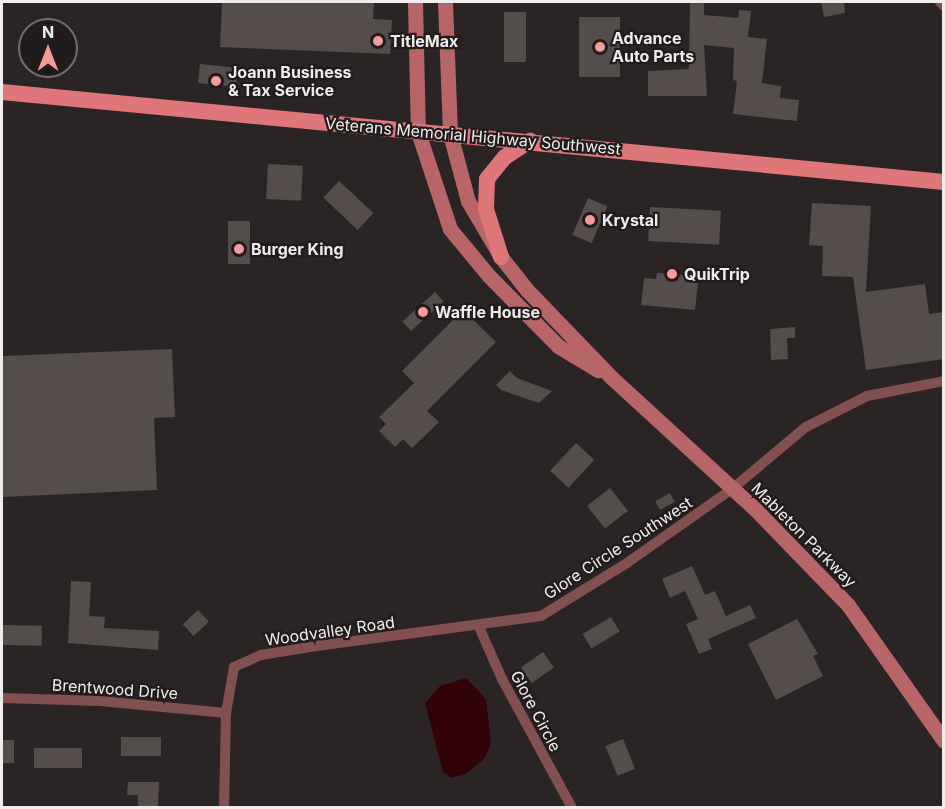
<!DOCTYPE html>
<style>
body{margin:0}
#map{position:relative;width:945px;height:809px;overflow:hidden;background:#2b2424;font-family:Inter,sans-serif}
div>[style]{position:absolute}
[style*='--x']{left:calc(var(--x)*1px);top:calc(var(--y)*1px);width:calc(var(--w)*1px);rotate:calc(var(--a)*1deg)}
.water>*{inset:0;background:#310208}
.building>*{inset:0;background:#544d4c;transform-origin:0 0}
.minor>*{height:10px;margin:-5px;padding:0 5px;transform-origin:5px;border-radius:5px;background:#835050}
.secondary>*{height:15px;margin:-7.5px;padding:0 7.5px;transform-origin:7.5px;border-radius:7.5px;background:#b76567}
.primary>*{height:16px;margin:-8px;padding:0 8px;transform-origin:8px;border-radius:8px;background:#df7679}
.dots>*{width:16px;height:16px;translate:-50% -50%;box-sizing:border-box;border:3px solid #211b1b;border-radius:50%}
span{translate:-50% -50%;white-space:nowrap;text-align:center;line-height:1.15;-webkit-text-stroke:4.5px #211b1b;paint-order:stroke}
.poi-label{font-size:16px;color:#f1eded;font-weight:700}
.left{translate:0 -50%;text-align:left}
.street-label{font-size:16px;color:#f1eded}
.frame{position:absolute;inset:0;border:3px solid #f1eded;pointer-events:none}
.north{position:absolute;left:18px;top:18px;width:60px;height:60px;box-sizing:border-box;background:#211b1b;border:2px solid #746f6f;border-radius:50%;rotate:0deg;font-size:16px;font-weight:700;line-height:24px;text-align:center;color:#f1eded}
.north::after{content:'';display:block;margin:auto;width:21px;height:27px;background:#f59b9c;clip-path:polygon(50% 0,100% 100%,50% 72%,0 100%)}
</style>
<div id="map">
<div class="water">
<div style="clip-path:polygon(466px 678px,486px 699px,491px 744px,484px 759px,465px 774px,451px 778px,443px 772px,425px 703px,440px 686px)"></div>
</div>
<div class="building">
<div style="clip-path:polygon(222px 2px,374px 2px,373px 19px,392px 20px,390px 54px,220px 47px)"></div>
<div style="clip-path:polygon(821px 2px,844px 2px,845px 13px,824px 17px)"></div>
<div style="clip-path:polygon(690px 3px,704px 3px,704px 15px,738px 18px,739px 10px,751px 11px,748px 37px,767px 39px,762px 83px,781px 86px,780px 98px,799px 100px,797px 121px,733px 114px,737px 81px,733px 80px,734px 48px,704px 45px,707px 96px,648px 96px,648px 71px,689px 69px)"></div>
<div style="left:504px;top:12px;width:22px;height:50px"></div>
<div style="left:579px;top:17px;width:41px;height:60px"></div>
<div style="left:200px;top:64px;width:38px;height:19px;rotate:6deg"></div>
<div style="left:268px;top:164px;width:35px;height:35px;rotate:3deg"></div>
<div style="left:339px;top:181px;width:47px;height:23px;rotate:43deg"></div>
<div style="left:588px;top:198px;width:21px;height:40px;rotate:23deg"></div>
<div style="clip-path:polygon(812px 203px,871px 206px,866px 292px,925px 284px,929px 314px,944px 312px,944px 359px,866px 370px,853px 277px,822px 276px,823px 246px,809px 245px)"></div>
<div style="left:650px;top:207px;width:71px;height:34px;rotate:3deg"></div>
<div style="left:228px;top:221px;width:22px;height:43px"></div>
<div style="clip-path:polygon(657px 273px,685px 275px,685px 282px,698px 283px,695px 310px,641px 305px,644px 278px,656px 279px)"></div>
<div style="left:435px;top:292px;width:13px;height:44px;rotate:48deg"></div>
<div style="clip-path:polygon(463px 310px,496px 342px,427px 411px,439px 422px,412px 448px,403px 439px,395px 447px,379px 431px,386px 424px,379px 417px,414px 383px,402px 371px)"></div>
<div style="clip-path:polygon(795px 327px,795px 338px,787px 338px,788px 359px,771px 360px,770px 329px)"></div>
<div style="clip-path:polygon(172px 349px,175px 417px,154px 418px,157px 490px,2px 497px,2px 356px)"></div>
<div style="clip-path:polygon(510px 371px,517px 378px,552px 391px,539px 403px,501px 390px,496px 385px)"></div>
<div style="left:576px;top:443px;width:25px;height:38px;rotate:43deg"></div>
<div style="left:610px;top:488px;width:29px;height:29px;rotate:52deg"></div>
<div style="left:670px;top:493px;width:10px;height:17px;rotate:61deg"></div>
<div style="clip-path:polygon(692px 566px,705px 595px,715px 591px,726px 616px,750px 605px,756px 618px,708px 639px,712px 649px,699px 654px,686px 624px,698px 619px,685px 591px,670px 598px,662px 579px)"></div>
<div style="clip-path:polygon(71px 581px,91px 582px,89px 616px,105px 617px,104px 628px,159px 631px,158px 650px,68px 643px)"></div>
<div style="left:198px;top:610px;width:16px;height:21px;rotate:47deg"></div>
<div style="left:611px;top:617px;width:17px;height:33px;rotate:59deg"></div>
<div style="clip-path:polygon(797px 619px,818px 654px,813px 656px,823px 676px,776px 700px,748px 644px)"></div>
<div style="left:2px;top:625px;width:40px;height:20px;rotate:1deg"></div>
<div style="left:543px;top:652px;width:19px;height:27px;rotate:55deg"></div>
<div style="left:121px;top:737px;width:40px;height:19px"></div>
<div style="left:623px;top:739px;width:32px;height:19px;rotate:68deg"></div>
<div style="left:2px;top:740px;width:12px;height:23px"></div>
<div style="left:34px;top:748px;width:48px;height:20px"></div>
<div style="clip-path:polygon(128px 782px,159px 782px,158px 807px,138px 807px,138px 795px,127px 795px)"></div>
</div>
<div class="minor">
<div style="--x:940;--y:2;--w:6;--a:45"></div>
<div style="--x:479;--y:627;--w:57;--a:66.1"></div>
<div style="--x:502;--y:679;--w:147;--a:61.5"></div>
<div style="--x:2;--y:698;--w:98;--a:1.8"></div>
<div style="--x:100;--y:701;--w:127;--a:5.4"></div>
<div style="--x:224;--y:808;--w:95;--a:-88.8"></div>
<div style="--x:226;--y:713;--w:47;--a:-80.1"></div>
<div style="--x:234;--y:667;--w:30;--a:-24"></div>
<div style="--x:261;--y:655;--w:56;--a:-9.3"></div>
<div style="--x:316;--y:646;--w:227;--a:-7.6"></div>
<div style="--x:541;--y:616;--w:101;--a:-31.6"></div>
<div style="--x:627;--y:563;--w:128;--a:-35.2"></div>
<div style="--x:732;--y:489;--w:97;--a:-40"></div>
<div style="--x:806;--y:427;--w:68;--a:-26.9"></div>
<div style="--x:867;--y:396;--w:78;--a:-11"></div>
</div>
<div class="secondary">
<div style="--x:415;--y:2;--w:130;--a:88.7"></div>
<div style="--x:418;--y:132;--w:102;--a:71.7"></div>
<div style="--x:450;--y:229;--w:61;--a:50.3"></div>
<div style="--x:489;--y:276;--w:98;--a:45.4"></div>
<div style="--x:558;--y:346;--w:47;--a:31"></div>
<div style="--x:445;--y:2;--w:132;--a:87.8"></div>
<div style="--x:450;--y:134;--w:69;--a:75"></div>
<div style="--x:468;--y:201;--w:65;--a:59.5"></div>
<div style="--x:501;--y:257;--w:42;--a:51.8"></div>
<div style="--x:527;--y:290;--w:122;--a:46"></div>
<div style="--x:612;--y:378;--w:195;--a:42.5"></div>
<div style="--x:756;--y:510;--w:132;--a:45.9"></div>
<div style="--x:848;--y:605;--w:166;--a:54.8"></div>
</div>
<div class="primary">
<div style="--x:2;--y:92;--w:946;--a:5.46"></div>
<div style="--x:501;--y:257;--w:50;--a:-107.4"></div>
<div style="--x:486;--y:209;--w:30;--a:-88"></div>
<div style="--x:487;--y:179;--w:28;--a:-51"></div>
<div style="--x:505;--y:157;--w:30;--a:-33"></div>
</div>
<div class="dots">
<div style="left:378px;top:41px;background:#f59b9c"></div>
<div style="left:600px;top:47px;background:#f59b9c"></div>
<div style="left:216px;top:81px;background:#f59b9c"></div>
<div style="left:590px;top:220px;background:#f59b9c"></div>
<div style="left:239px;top:249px;background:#f59b9c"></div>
<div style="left:672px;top:274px;background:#f59b9c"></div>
<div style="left:423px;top:312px;background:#f59b9c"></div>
</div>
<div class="poi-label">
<span class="left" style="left:612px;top:47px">Advance<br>Auto Parts</span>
<span class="left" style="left:390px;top:41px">TitleMax</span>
<span class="left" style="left:228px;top:81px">Joann Business<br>&amp; Tax Service</span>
<span class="left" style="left:602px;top:220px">Krystal</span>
<span class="left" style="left:251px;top:249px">Burger King</span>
<span class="left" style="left:684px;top:274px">QuikTrip</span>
<span class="left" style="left:435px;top:312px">Waffle House</span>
</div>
<div class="street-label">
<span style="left:473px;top:136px;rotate:5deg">Veterans Memorial Highway Southwest</span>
<span style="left:804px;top:535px;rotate:45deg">Mableton Parkway</span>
<span style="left:618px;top:548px;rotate:-33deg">Glore Circle Southwest</span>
<span style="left:330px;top:631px;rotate:-8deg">Woodvalley Road</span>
<span style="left:115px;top:689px;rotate:4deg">Brentwood Drive</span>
<span style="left:536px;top:711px;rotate:62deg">Glore Circle</span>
</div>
<div class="frame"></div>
<div class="north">N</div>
</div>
